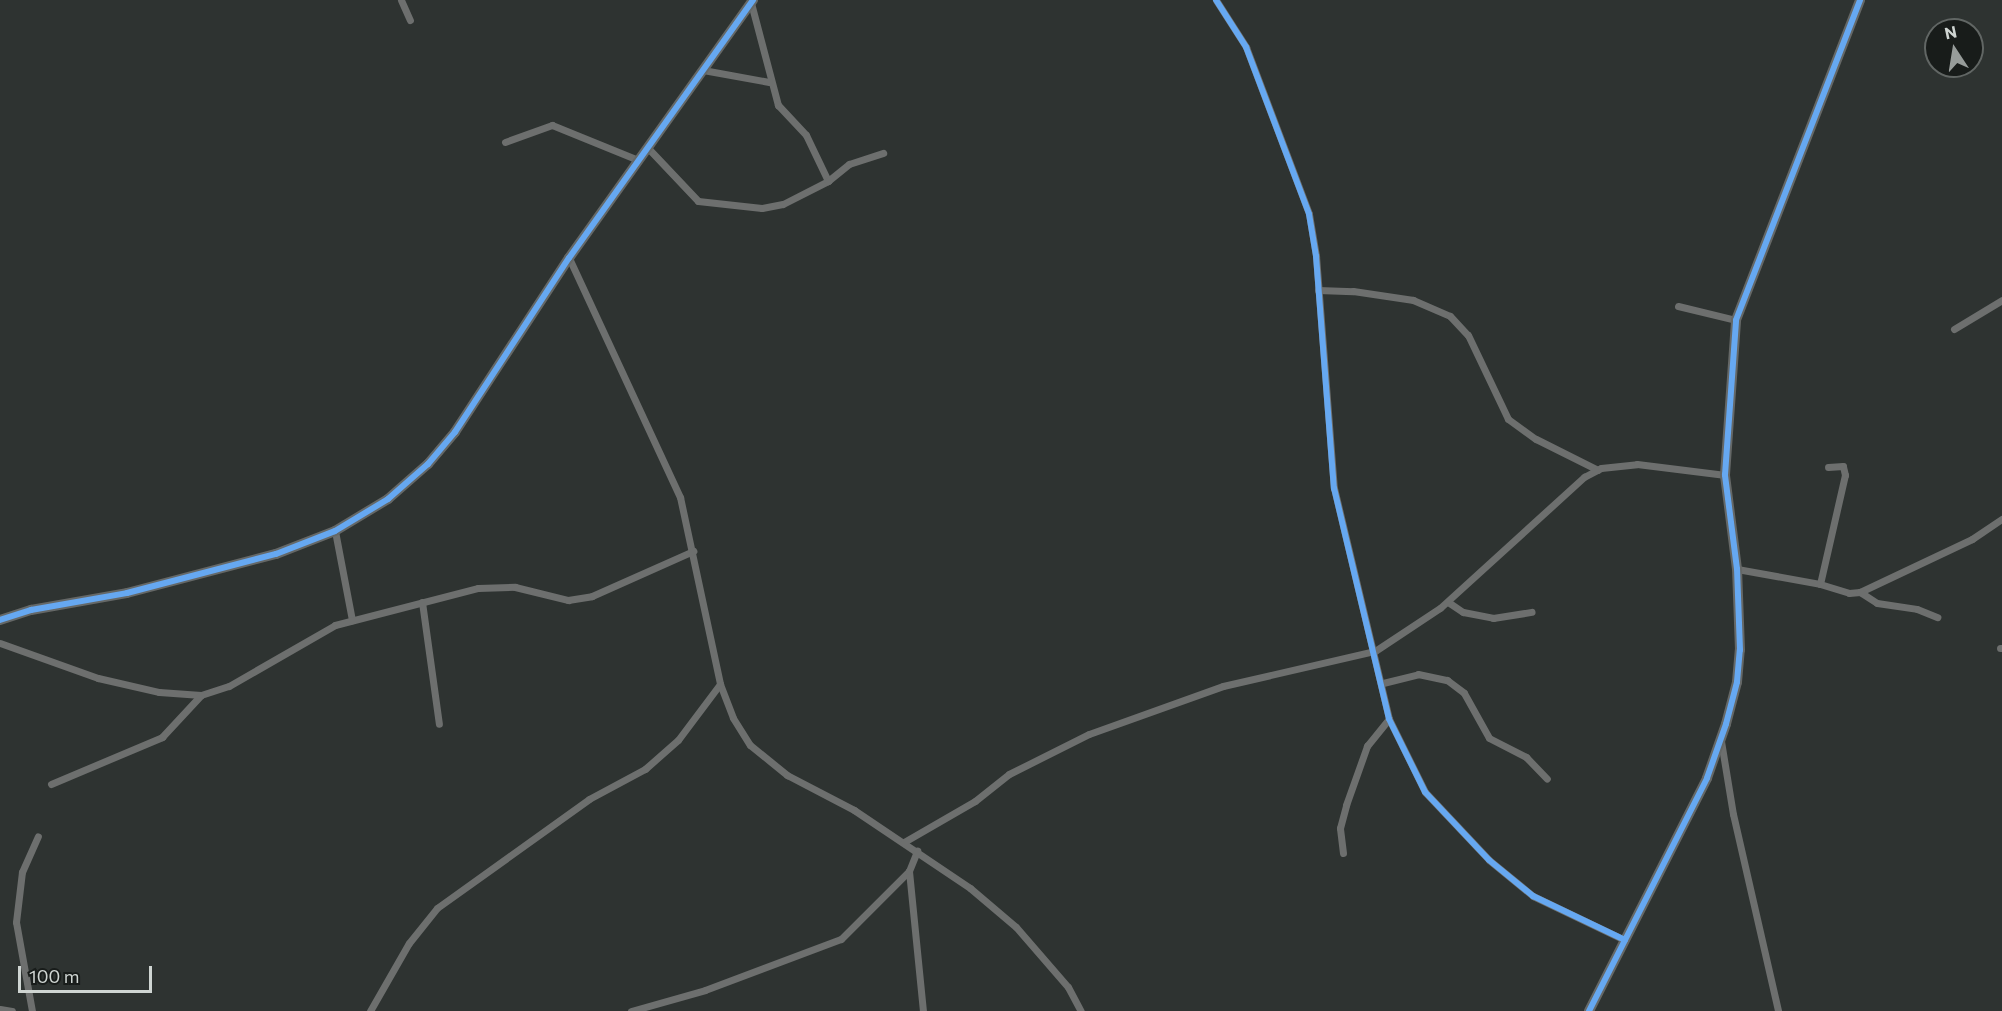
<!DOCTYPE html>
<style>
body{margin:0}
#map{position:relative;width:2002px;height:1011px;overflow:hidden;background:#2e3331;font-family:Commissioner,sans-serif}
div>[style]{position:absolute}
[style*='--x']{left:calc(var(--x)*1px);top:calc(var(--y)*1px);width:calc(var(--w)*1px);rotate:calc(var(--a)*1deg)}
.street>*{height:7px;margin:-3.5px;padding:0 3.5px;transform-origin:3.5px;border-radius:3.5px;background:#6d6f6e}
.secondary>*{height:10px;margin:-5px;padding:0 5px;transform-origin:5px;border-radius:5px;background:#656867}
.cycleway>*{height:6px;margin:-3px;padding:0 3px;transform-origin:3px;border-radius:3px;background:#66a8f1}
span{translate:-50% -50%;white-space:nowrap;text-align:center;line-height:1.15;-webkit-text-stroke:6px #181c1a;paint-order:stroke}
.north{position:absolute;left:1924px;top:18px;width:60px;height:60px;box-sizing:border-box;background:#181c1a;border:2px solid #616664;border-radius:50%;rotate:348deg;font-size:16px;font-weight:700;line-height:24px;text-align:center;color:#cfd5d2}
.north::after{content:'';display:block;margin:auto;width:21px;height:27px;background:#979c9a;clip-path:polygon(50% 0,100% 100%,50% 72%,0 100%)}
.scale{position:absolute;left:18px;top:966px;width:134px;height:27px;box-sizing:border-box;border:3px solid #cfd5d2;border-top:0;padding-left:8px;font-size:18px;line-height:21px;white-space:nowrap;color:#cfd5d2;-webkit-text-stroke:4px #181c1a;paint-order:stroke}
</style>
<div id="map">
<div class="street">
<div style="--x:401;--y:0;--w:22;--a:66"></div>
<div style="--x:1216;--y:0;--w:56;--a:57.4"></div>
<div style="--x:1246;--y:47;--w:178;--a:69.3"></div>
<div style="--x:1309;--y:214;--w:43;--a:80.5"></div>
<div style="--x:1316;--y:256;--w:233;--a:85.6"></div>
<div style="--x:1334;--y:488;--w:237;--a:76.6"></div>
<div style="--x:1389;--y:719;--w:81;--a:63.7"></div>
<div style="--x:1425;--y:792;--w:93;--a:46.7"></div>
<div style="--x:1489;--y:860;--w:57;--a:39.3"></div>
<div style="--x:1533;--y:896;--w:102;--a:25.6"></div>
<div style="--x:751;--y:3;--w:106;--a:75.2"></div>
<div style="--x:778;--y:105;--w:41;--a:47"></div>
<div style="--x:806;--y:135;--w:51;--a:64.4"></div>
<div style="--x:703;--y:70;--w:67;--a:10.3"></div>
<div style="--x:505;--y:142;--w:50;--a:-19.9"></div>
<div style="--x:552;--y:125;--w:93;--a:22.1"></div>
<div style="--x:647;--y:147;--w:74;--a:46.6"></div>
<div style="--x:698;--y:201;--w:64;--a:6.2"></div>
<div style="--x:762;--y:208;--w:21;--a:-11"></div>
<div style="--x:783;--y:204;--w:51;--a:-27.1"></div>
<div style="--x:828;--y:181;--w:27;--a:-39"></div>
<div style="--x:849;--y:164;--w:36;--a:-18"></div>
<div style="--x:569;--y:258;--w:264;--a:65.1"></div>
<div style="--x:680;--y:497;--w:191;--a:77.9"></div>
<div style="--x:720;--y:684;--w:36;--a:69"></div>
<div style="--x:733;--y:718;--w:32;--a:58"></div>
<div style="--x:750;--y:745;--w:48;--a:39"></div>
<div style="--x:787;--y:775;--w:76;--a:27.6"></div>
<div style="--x:854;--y:810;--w:140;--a:33.9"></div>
<div style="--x:970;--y:888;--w:60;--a:40.3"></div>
<div style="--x:1016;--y:927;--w:79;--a:49.1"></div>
<div style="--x:1068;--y:987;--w:27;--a:62"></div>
<div style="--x:1318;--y:290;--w:35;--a:2"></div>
<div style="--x:1353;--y:291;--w:61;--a:8.5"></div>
<div style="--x:1413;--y:300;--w:40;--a:23.4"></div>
<div style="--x:1450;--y:316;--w:26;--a:47"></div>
<div style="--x:1468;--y:335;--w:93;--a:64.5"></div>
<div style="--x:1508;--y:419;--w:34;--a:36"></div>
<div style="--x:1536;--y:439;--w:69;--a:26.6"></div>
<div style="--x:1678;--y:306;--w:60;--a:13.6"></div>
<div style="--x:1954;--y:329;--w:56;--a:-31.1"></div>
<div style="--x:335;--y:531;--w:91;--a:79.2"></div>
<div style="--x:1737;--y:569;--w:84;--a:10.2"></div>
<div style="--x:1820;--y:584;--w:30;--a:17"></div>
<div style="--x:1849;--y:593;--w:11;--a:-5"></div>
<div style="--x:1860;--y:592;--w:124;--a:-25.3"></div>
<div style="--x:1972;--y:539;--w:36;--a:-34"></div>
<div style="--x:1820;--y:584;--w:112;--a:-77.1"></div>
<div style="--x:1845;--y:475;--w:9;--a:-103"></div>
<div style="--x:1843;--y:466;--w:15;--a:176"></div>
<div style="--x:1860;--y:592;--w:20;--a:33"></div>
<div style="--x:1877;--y:603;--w:40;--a:8.5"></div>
<div style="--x:1917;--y:609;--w:22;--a:22"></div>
<div style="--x:422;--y:602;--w:123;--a:82.1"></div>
<div style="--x:1448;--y:602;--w:18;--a:34"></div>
<div style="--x:1463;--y:612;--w:31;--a:11"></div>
<div style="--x:1493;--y:618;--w:39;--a:-9"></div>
<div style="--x:0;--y:643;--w:104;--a:19.7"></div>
<div style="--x:98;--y:678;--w:63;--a:12.9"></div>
<div style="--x:159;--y:692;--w:42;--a:4.1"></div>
<div style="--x:201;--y:695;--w:29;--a:-18"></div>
<div style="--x:229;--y:686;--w:122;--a:-29.9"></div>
<div style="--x:335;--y:625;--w:148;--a:-14.5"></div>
<div style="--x:478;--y:588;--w:37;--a:-2"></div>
<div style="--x:515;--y:587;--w:55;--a:13.8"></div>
<div style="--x:568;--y:600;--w:24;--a:-9"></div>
<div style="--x:592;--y:596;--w:111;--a:-24"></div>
<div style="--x:2000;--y:648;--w:2;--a:0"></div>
<div style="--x:1383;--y:683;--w:36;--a:-14"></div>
<div style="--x:1418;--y:674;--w:30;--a:12"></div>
<div style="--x:1447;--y:680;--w:21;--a:37"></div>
<div style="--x:1464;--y:693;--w:51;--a:60.9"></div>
<div style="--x:1489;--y:738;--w:42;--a:27.2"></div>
<div style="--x:1526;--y:757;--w:30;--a:46"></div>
<div style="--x:1721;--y:741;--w:74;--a:80.7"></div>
<div style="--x:1733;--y:814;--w:202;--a:77.1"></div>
<div style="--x:51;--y:784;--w:121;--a:-22.9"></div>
<div style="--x:162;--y:737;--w:57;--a:-47.1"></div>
<div style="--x:904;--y:842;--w:82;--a:-30"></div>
<div style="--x:975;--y:801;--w:43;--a:-38.5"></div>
<div style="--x:1009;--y:774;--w:89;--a:-26.6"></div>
<div style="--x:1089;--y:734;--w:142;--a:-19.7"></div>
<div style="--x:1223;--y:686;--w:156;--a:-13"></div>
<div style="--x:1375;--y:651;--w:78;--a:-33.5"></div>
<div style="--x:1440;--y:608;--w:195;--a:-42.3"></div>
<div style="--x:1584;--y:477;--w:19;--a:-28"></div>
<div style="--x:1601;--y:468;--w:36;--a:-6"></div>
<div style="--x:1637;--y:464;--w:89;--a:7.1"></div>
<div style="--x:1343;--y:853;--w:25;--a:-97"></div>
<div style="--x:1340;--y:828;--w:24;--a:-75"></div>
<div style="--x:1346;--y:805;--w:63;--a:-70.4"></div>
<div style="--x:1367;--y:746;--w:35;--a:-51"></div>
<div style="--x:909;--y:871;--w:141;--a:84.3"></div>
<div style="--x:0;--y:1009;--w:12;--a:9"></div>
<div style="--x:32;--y:1011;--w:90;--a:-100.2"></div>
<div style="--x:16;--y:922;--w:50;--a:-83.2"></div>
<div style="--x:22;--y:872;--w:39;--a:-66"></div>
<div style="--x:370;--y:1011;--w:78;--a:-60.2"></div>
<div style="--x:409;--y:943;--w:45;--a:-51.3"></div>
<div style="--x:437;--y:908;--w:187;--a:-35.6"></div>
<div style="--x:589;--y:799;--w:64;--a:-28.2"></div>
<div style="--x:645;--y:769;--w:44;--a:-41.3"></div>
<div style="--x:678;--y:740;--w:70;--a:-53.1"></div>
<div style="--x:631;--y:1011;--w:77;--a:-15.8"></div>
<div style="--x:705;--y:990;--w:145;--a:-20.6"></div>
<div style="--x:841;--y:939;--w:96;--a:-45"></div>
<div style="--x:909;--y:871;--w:22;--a:-68"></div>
</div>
<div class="secondary">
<div style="--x:0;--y:620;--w:33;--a:-18"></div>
<div style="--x:31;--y:610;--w:97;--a:-10"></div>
<div style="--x:127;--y:593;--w:154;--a:-14.7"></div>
<div style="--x:276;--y:554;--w:63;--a:-21.3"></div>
<div style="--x:335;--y:531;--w:62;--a:-31.1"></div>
<div style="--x:388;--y:499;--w:53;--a:-41.2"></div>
<div style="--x:428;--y:464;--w:42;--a:-49.8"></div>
<div style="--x:455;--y:432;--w:208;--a:-56.8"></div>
<div style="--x:569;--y:258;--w:317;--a:-54.5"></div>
<div style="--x:1589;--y:1011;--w:261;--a:-63.1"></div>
<div style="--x:1707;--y:778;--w:57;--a:-70.6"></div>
<div style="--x:1726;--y:724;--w:43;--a:-75.3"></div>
<div style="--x:1737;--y:682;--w:32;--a:-85"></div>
<div style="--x:1740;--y:650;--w:81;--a:-92.1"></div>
<div style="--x:1737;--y:569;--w:95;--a:-97.3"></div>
<div style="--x:1725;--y:475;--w:155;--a:-85.9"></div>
<div style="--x:1736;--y:320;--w:343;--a:-68.8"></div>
</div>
<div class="cycleway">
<div style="--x:1216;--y:0;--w:56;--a:57.4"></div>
<div style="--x:1246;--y:47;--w:178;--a:69.3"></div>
<div style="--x:1309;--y:214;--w:43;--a:80.5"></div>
<div style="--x:1316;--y:256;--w:233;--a:85.6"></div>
<div style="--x:1334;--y:488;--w:237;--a:76.6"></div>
<div style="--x:1389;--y:719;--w:81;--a:63.7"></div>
<div style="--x:1425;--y:792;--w:93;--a:46.7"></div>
<div style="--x:1489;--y:860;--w:57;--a:39.3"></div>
<div style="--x:1533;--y:896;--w:102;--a:25.6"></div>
<div style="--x:0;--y:620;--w:33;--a:-18"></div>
<div style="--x:31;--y:610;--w:97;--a:-10"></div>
<div style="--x:127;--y:593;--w:154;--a:-14.7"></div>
<div style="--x:276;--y:554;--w:63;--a:-21.3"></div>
<div style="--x:335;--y:531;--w:62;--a:-31.1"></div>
<div style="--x:388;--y:499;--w:53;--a:-41.2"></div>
<div style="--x:428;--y:464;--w:42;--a:-49.8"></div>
<div style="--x:455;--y:432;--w:208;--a:-56.8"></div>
<div style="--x:569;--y:258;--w:317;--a:-54.5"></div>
<div style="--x:1589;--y:1011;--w:261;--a:-63.1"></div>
<div style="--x:1707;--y:778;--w:57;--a:-70.6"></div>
<div style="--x:1726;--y:724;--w:43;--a:-75.3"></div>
<div style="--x:1737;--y:682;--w:32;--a:-85"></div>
<div style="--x:1740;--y:650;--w:81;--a:-92.1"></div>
<div style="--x:1737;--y:569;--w:95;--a:-97.3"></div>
<div style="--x:1725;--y:475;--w:155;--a:-85.9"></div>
<div style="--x:1736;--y:320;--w:343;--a:-68.8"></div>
</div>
<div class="north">N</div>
<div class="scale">100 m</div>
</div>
